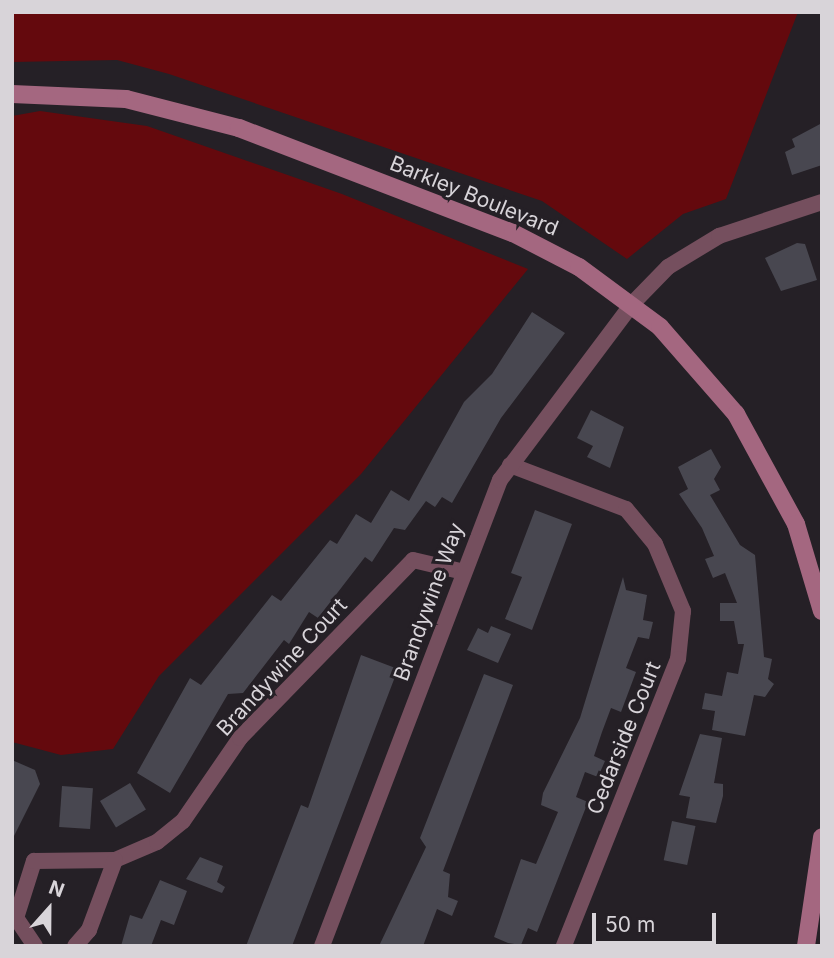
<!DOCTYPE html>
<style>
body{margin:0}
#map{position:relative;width:834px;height:958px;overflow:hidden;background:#252026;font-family:Inter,sans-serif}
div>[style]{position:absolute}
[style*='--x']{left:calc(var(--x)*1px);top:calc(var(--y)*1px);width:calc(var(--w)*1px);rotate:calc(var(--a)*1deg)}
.green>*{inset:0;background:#64090d}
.building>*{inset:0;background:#484750;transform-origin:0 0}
.street>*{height:16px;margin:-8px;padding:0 8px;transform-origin:8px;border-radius:8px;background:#754f5e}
.secondary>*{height:18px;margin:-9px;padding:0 9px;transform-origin:9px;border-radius:9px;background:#a46780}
span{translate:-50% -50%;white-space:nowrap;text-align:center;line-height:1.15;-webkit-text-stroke:6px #252026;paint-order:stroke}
.street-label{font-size:21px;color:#d8d4d9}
.frame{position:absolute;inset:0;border:14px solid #d8d4d9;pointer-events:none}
.north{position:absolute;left:14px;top:874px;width:70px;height:70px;-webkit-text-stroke:5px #252026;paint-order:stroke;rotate:21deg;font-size:19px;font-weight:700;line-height:28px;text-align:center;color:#d8d4d9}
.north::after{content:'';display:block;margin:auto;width:24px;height:32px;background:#d8d4d9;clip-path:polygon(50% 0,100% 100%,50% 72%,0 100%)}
.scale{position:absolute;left:592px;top:913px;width:124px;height:32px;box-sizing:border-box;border:4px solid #d8d4d9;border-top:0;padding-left:9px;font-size:21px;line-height:24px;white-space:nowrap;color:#d8d4d9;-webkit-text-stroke:5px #252026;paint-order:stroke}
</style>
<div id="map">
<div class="green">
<div style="clip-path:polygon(12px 12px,798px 12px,726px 199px,683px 214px,627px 259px,542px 201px,169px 74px,117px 60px,12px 62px)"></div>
<div style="clip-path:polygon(40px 111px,147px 126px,342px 194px,528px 269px,361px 474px,159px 676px,113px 749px,61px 755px,12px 742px,12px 116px)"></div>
</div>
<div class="building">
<div style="clip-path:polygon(822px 123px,822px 165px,792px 175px,785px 152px,795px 147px,792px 139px)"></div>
<div style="clip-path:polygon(797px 243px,805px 244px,817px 280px,781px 291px,765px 258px)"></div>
<div style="clip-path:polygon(532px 312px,565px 333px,501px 418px,452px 503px,442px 497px,435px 507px,426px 501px,405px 530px,394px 528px,372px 562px,365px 557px,318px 618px,309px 612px,289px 644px,284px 640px,243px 693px,228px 694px,170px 793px,137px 773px,190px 678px,201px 685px,272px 595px,281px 601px,330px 540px,337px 544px,356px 514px,371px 523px,391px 490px,409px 501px,464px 402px,492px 374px)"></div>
<div style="clip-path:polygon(591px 410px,624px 427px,610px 468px,587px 457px,593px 446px,577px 438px)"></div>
<div style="clip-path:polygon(711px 449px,721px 467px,714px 479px,720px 490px,710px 495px,740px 545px,755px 555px,764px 657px,772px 659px,768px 679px,774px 684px,765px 697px,754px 695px,745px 736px,712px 730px,715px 711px,702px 709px,705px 693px,722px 696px,727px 672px,738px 674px,744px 644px,738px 644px,734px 621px,720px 621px,720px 603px,737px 603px,725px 573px,713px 578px,705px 559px,714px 556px,702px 528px,679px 494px,688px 489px,678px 467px)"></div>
<div style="clip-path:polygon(535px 510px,572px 524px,532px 630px,505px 619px,522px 577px,511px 573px)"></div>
<div style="clip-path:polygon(623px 577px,626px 590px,647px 595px,643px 620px,653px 622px,649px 639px,638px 637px,626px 668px,636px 672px,621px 712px,611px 708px,602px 732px,594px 756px,605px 761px,598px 777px,585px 772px,576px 797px,588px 802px,537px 932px,528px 928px,521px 945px,508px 943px,494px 937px,521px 859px,536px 864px,558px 812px,541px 805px,543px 793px,580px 718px)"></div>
<div style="clip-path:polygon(491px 626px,511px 634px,498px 663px,467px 650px,478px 628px,488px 633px)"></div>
<div style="clip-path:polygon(361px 655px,398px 669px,292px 946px,246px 946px,301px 805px,308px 808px)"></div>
<div style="clip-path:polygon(484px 674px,513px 685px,443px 871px,450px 874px,448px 897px,458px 901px,452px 916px,437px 909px,423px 946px,379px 946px,426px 847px,420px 838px)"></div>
<div style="clip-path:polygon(700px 734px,722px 738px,714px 783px,723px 784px,723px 796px,716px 823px,686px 818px,690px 797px,679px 795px)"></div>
<div style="clip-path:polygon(12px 760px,35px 770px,40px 784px,12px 840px)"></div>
<div style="left:130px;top:783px;width:31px;height:35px;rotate:59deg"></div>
<div style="left:62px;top:786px;width:31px;height:41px;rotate:4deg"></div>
<div style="left:672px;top:821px;width:24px;height:40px;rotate:12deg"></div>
<div style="clip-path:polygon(200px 857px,223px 866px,217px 882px,225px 887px,222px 893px,186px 879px)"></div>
<div style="clip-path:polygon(160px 880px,187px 891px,174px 925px,161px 920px,151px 946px,121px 946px,130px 915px,142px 919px)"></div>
</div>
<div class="street">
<div style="--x:510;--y:465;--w:124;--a:20.8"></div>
<div style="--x:626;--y:509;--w:45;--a:50.4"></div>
<div style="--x:655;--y:544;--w:73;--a:67.3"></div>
<div style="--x:683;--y:611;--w:48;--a:95.9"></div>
<div style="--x:678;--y:659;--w:309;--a:111.7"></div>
<div style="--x:115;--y:860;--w:46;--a:-23.2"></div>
<div style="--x:157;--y:842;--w:33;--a:-39"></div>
<div style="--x:183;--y:821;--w:101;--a:-55.5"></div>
<div style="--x:240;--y:738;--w:248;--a:-45.8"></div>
<div style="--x:413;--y:560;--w:52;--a:13.2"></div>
<div style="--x:35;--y:946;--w:34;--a:-124"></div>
<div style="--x:16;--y:918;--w:60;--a:-72.5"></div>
<div style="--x:34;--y:861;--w:81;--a:-0.7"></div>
<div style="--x:115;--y:860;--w:75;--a:110.4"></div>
<div style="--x:89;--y:930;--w:21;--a:131"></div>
<div style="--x:322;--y:946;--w:499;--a:-69.1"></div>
<div style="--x:500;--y:480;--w:220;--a:-53.1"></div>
<div style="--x:632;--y:304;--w:52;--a:-45.8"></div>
<div style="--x:668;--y:267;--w:60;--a:-31.3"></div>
<div style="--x:719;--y:236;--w:108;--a:-18.3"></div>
</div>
<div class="secondary">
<div style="--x:12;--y:94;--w:114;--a:2.5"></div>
<div style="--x:126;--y:99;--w:117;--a:14.4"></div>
<div style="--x:239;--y:128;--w:293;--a:21"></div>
<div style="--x:513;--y:233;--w:74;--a:27.3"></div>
<div style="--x:579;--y:267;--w:101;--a:36.5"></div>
<div style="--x:660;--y:327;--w:116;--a:48.9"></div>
<div style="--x:736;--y:414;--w:125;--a:61.4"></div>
<div style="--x:796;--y:524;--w:91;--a:73.4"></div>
<div style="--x:806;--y:946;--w:110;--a:-81.6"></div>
</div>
<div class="street-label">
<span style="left:474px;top:196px;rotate:22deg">Barkley Boulevard</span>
<span style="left:429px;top:602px;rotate:-70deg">Brandywine Way</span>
<span style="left:282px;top:667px;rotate:-47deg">Brandywine Court</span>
<span style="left:624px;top:738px;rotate:-68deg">Cedarside Court</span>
</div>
<div class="frame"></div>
<div class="north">N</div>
<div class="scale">50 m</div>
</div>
